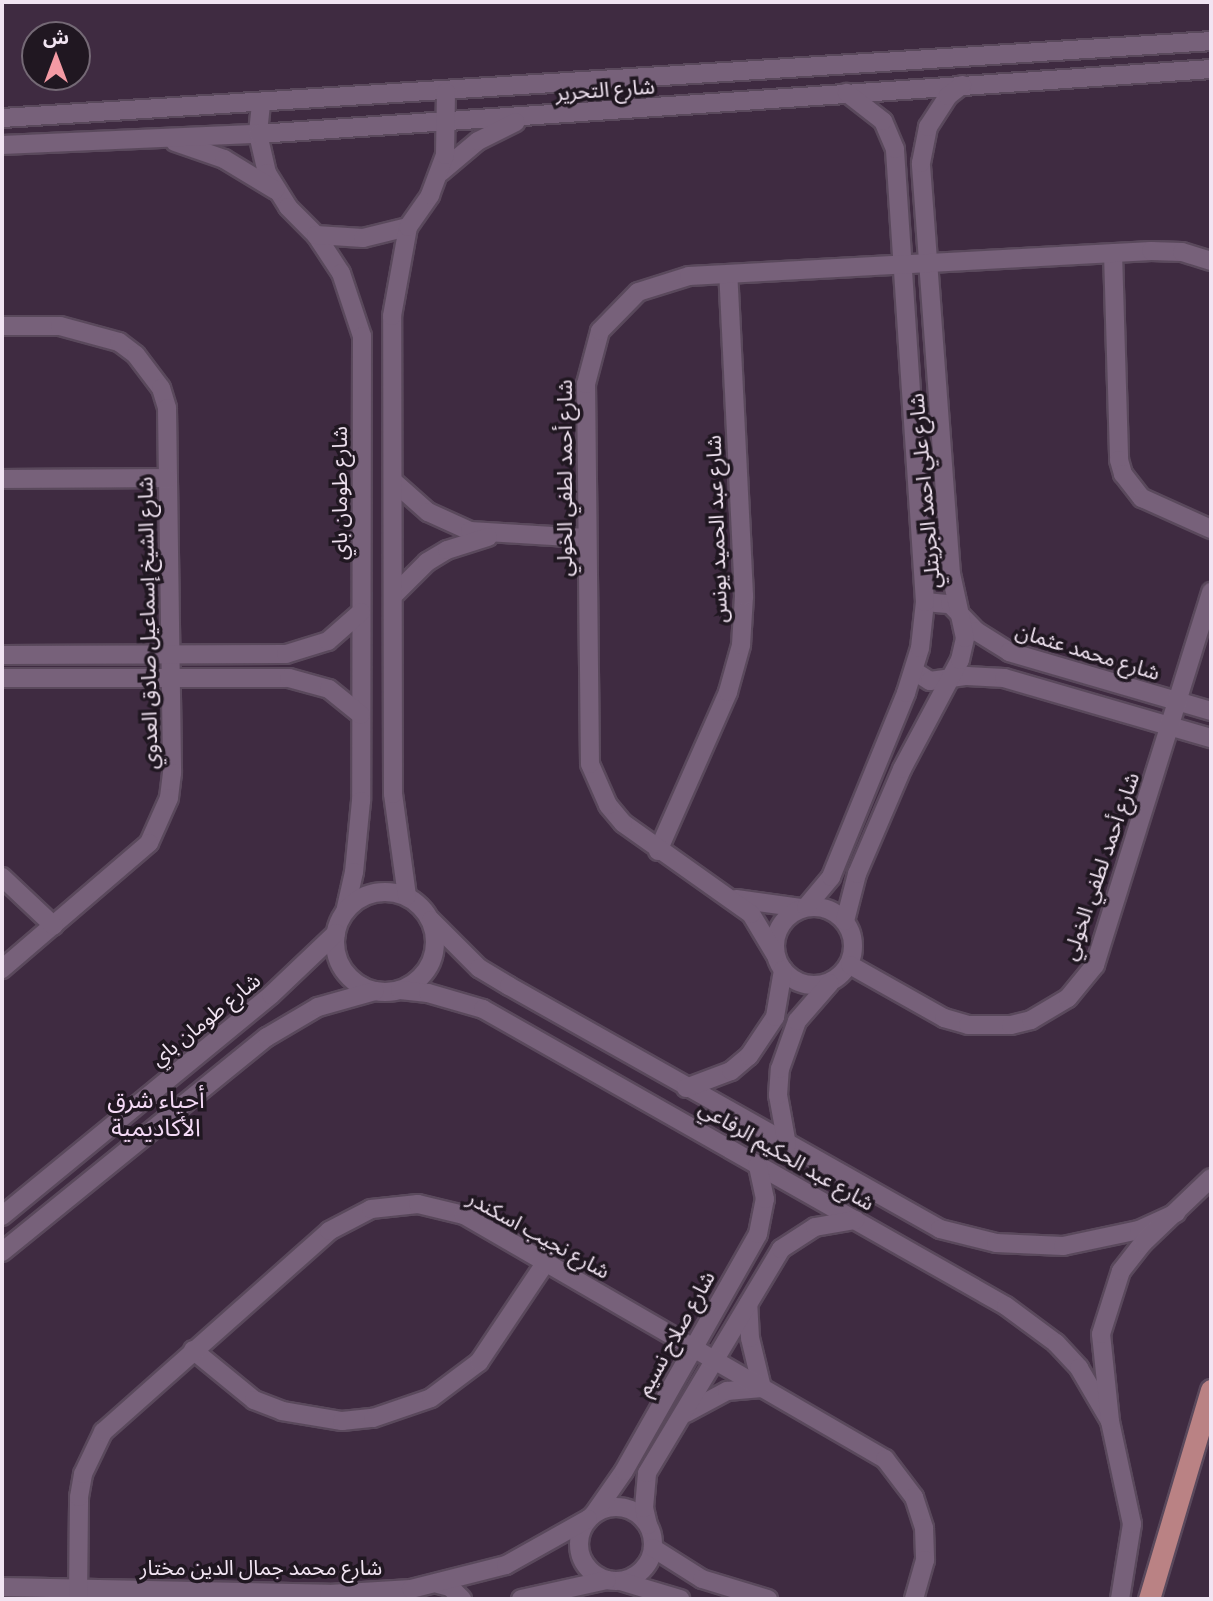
<!DOCTYPE html>
<meta charset="utf-8">
<style>
body{margin:0}
#map{position:relative;width:1213px;height:1601px;overflow:hidden;background:#3f2b41;font-family:"IBM Plex Serif","Noto Sans Arabic",serif}
div>[style]{position:absolute}
[style*='--x']{left:calc(var(--x)*1px);top:calc(var(--y)*1px);width:calc(var(--w)*1px);rotate:calc(var(--a)*1deg)}
.roads{filter:drop-shadow(2px 0 #5a495c) drop-shadow(-2px 0 #5a495c) drop-shadow(0 2px #5a495c) drop-shadow(0 -2px #5a495c)}
.minor>*{height:18px;margin:-9px;padding:0 9px;transform-origin:9px;border-radius:9px;background:#77617a}
.minor>.ring{margin:-9px;padding:0;box-sizing:content-box;background:none;border:18px solid #77617a;border-radius:50%}
.major>*{height:21px;margin:-10.5px;padding:0 10.5px;transform-origin:10.5px;border-radius:10.5px;background:#ba8284}
span{translate:-50% -50%;white-space:nowrap;text-align:center;line-height:1.15;-webkit-text-stroke:7px #201721;paint-order:stroke}
.street-label{font-size:21px;color:#f1e4f2}
.quarter-label{font-size:24px;color:#f4daf6}
.frame{position:absolute;inset:0;border:4px solid #f1e4f2;pointer-events:none}
.north{position:absolute;left:21px;top:21px;width:70px;height:70px;box-sizing:border-box;background:#201721;border:2px solid #746975;border-radius:50%;rotate:0deg;font-size:19px;font-weight:700;line-height:28px;text-align:center;color:#f1e4f2}
.north::after{content:'';display:block;margin:auto;width:24px;height:32px;background:#f49aa4;clip-path:polygon(50% 0,100% 100%,50% 72%,0 100%)}
</style>
<div id="map">
<div class="roads">
<div class="minor">
<div style="--x:261;--y:104;--w:30;--a:96"></div>
<div style="--x:258;--y:134;--w:40;--a:77"></div>
<div style="--x:267;--y:173;--w:40;--a:58"></div>
<div style="--x:288;--y:207;--w:40;--a:45"></div>
<div style="--x:316;--y:235;--w:45;--a:56.7"></div>
<div style="--x:341;--y:273;--w:66;--a:71.6"></div>
<div style="--x:362;--y:336;--w:465;--a:90.1"></div>
<div style="--x:361;--y:801;--w:71;--a:95.6"></div>
<div style="--x:354;--y:872;--w:41;--a:102.7"></div>
<div style="--x:2;--y:118;--w:1211;--a:-3.64"></div>
<div style="--x:175;--y:142;--w:52;--a:19.1"></div>
<div style="--x:224;--y:159;--w:60;--a:31.3"></div>
<div style="--x:2;--y:145;--w:256;--a:-2.5"></div>
<div style="--x:258;--y:134;--w:955;--a:-3.9"></div>
<div style="--x:441;--y:172;--w:48;--a:-40"></div>
<div style="--x:478;--y:141;--w:42;--a:-26.6"></div>
<div style="--x:316;--y:235;--w:47;--a:3.7"></div>
<div style="--x:363;--y:238;--w:46;--a:-13.7"></div>
<div style="--x:1113;--y:253;--w:207;--a:88.3"></div>
<div style="--x:1119;--y:460;--w:15;--a:74"></div>
<div style="--x:1123;--y:474;--w:31;--a:52"></div>
<div style="--x:1142;--y:498;--w:76;--a:24.2"></div>
<div style="--x:2;--y:326;--w:58;--a:0"></div>
<div style="--x:60;--y:326;--w:61;--a:15.2"></div>
<div style="--x:119;--y:342;--w:21;--a:37"></div>
<div style="--x:136;--y:355;--w:41;--a:52.9"></div>
<div style="--x:161;--y:388;--w:21;--a:73"></div>
<div style="--x:167;--y:408;--w:365;--a:89.2"></div>
<div style="--x:172;--y:773;--w:25;--a:97"></div>
<div style="--x:169;--y:798;--w:49;--a:114"></div>
<div style="--x:149;--y:843;--w:194;--a:139.4"></div>
<div style="--x:2;--y:479;--w:166;--a:-0.3"></div>
<div style="--x:393;--y:481;--w:47;--a:41.5"></div>
<div style="--x:428;--y:512;--w:46;--a:24.3"></div>
<div style="--x:470;--y:531;--w:116;--a:3.5"></div>
<div style="--x:393;--y:596;--w:48;--a:-45"></div>
<div style="--x:427;--y:562;--w:23;--a:-31"></div>
<div style="--x:447;--y:550;--w:43;--a:-17.6"></div>
<div style="--x:925;--y:602;--w:25;--a:5"></div>
<div style="--x:950;--y:604;--w:37;--a:46"></div>
<div style="--x:976;--y:631;--w:39;--a:32"></div>
<div style="--x:1009;--y:652;--w:210;--a:16.3"></div>
<div style="--x:2;--y:655;--w:284;--a:-0.2"></div>
<div style="--x:286;--y:654;--w:44;--a:-17.2"></div>
<div style="--x:328;--y:641;--w:44;--a:-41.3"></div>
<div style="--x:914;--y:671;--w:19;--a:32"></div>
<div style="--x:930;--y:681;--w:37;--a:-8"></div>
<div style="--x:967;--y:676;--w:37;--a:3"></div>
<div style="--x:1004;--y:678;--w:216;--a:16.2"></div>
<div style="--x:2;--y:678;--w:287;--a:0"></div>
<div style="--x:289;--y:678;--w:41;--a:15.4"></div>
<div style="--x:329;--y:689;--w:41;--a:39.1"></div>
<div style="--x:658;--y:851;--w:174;--a:-66.2"></div>
<div style="--x:728;--y:692;--w:49;--a:-74.5"></div>
<div style="--x:741;--y:645;--w:49;--a:-86.5"></div>
<div style="--x:744;--y:596;--w:322;--a:-92.8"></div>
<div style="--x:2;--y:877;--w:71;--a:43.3"></div>
<div class="ring" style="left:335px;top:892px;width:82px;height:82px"></div>
<div style="--x:407;--y:896;--w:103;--a:-97.8"></div>
<div style="--x:393;--y:794;--w:478;--a:-90.1"></div>
<div style="--x:392;--y:316;--w:90;--a:-79.8"></div>
<div style="--x:408;--y:227;--w:39;--a:-55"></div>
<div style="--x:430;--y:195;--w:43;--a:-69.4"></div>
<div style="--x:445;--y:155;--w:63;--a:-89.1"></div>
<div style="--x:736;--y:899;--w:67;--a:7.8"></div>
<div class="ring" style="left:775px;top:907px;width:60px;height:60px"></div>
<div style="--x:806;--y:907;--w:39;--a:-50"></div>
<div style="--x:831;--y:877;--w:199;--a:-67.8"></div>
<div style="--x:906;--y:693;--w:47;--a:-72.7"></div>
<div style="--x:920;--y:648;--w:46;--a:-83.8"></div>
<div style="--x:925;--y:602;--w:454;--a:-93.8"></div>
<div style="--x:895;--y:149;--w:30;--a:-113"></div>
<div style="--x:883;--y:121;--w:46;--a:-142.1"></div>
<div style="--x:431;--y:920;--w:68;--a:45"></div>
<div style="--x:479;--y:968;--w:35;--a:31"></div>
<div style="--x:509;--y:986;--w:495;--a:29.4"></div>
<div style="--x:940;--y:1229;--w:58;--a:14"></div>
<div style="--x:996;--y:1243;--w:67;--a:2.6"></div>
<div style="--x:1063;--y:1246;--w:78;--a:-11.9"></div>
<div style="--x:1139;--y:1230;--w:41;--a:-24.7"></div>
<div style="--x:845;--y:921;--w:49;--a:-75.7"></div>
<div style="--x:857;--y:874;--w:114;--a:-66.8"></div>
<div style="--x:902;--y:769;--w:123;--a:-62"></div>
<div style="--x:960;--y:660;--w:23;--a:-77"></div>
<div style="--x:965;--y:638;--w:66;--a:-102.3"></div>
<div style="--x:951;--y:574;--w:412;--a:-94.2"></div>
<div style="--x:921;--y:163;--w:37;--a:-79"></div>
<div style="--x:928;--y:127;--w:37;--a:-57"></div>
<div style="--x:948;--y:96;--w:18;--a:-38"></div>
<div style="--x:775;--y:954;--w:47;--a:-121"></div>
<div style="--x:751;--y:914;--w:157;--a:-144.6"></div>
<div style="--x:623;--y:823;--w:23;--a:-130"></div>
<div style="--x:608;--y:805;--w:45;--a:-113.7"></div>
<div style="--x:590;--y:764;--w:380;--a:-90.6"></div>
<div style="--x:586;--y:384;--w:55;--a:-75.2"></div>
<div style="--x:600;--y:331;--w:54;--a:-45.7"></div>
<div style="--x:638;--y:292;--w:53;--a:-17.4"></div>
<div style="--x:689;--y:276;--w:463;--a:-3.1"></div>
<div style="--x:1151;--y:251;--w:31;--a:2"></div>
<div style="--x:1182;--y:252;--w:30;--a:17"></div>
<div style="--x:850;--y:965;--w:108;--a:29.4"></div>
<div style="--x:944;--y:1018;--w:25;--a:16"></div>
<div style="--x:968;--y:1025;--w:43;--a:0"></div>
<div style="--x:1011;--y:1025;--w:21;--a:-14"></div>
<div style="--x:1031;--y:1020;--w:43;--a:-30.7"></div>
<div style="--x:1068;--y:998;--w:43;--a:-50.7"></div>
<div style="--x:1095;--y:965;--w:391;--a:-72.7"></div>
<div style="--x:400;--y:990;--w:28;--a:6"></div>
<div style="--x:428;--y:993;--w:57;--a:16.2"></div>
<div style="--x:483;--y:1009;--w:601;--a:29.59"></div>
<div style="--x:1006;--y:1306;--w:62;--a:36.5"></div>
<div style="--x:1056;--y:1343;--w:34;--a:47"></div>
<div style="--x:1079;--y:1368;--w:61;--a:59.7"></div>
<div style="--x:686;--y:1088;--w:48;--a:-20.7"></div>
<div style="--x:731;--y:1071;--w:23;--a:-40"></div>
<div style="--x:749;--y:1056;--w:47;--a:-56.3"></div>
<div style="--x:775;--y:1017;--w:48;--a:-80.3"></div>
<div style="--x:787;--y:1145;--w:51;--a:-100.2"></div>
<div style="--x:778;--y:1095;--w:26;--a:-86"></div>
<div style="--x:780;--y:1069;--w:51;--a:-70.5"></div>
<div style="--x:797;--y:1021;--w:50;--a:-49"></div>
<div style="--x:2;--y:1216;--w:348;--a:-39.4"></div>
<div style="--x:271;--y:995;--w:90;--a:-43.6"></div>
<div style="--x:2;--y:1252;--w:341;--a:-39.1"></div>
<div style="--x:267;--y:1037;--w:59;--a:-30.5"></div>
<div style="--x:318;--y:1007;--w:59;--a:-15.7"></div>
<div style="--x:193;--y:1350;--w:79;--a:39.3"></div>
<div style="--x:254;--y:1400;--w:30;--a:21"></div>
<div style="--x:282;--y:1411;--w:61;--a:9.5"></div>
<div style="--x:342;--y:1421;--w:31;--a:-6"></div>
<div style="--x:373;--y:1418;--w:61;--a:-19"></div>
<div style="--x:431;--y:1398;--w:60;--a:-36.9"></div>
<div style="--x:479;--y:1362;--w:120;--a:-56.2"></div>
<div style="--x:686;--y:1413;--w:47;--a:-28.2"></div>
<div style="--x:727;--y:1391;--w:35;--a:-5"></div>
<div style="--x:762;--y:1388;--w:51;--a:-103.5"></div>
<div style="--x:750;--y:1338;--w:34;--a:-93"></div>
<div class="ring" style="left:579px;top:1507px;width:56px;height:56px"></div>
<div style="--x:594;--y:1514;--w:52;--a:-55.1"></div>
<div style="--x:624;--y:1471;--w:272;--a:-60.5"></div>
<div style="--x:758;--y:1234;--w:36;--a:-79"></div>
<div style="--x:765;--y:1199;--w:35;--a:-102"></div>
<div style="--x:648;--y:1525;--w:17;--a:-103"></div>
<div style="--x:644;--y:1508;--w:35;--a:-85"></div>
<div style="--x:647;--y:1473;--w:261;--a:-59.1"></div>
<div style="--x:781;--y:1249;--w:40;--a:-32.9"></div>
<div style="--x:815;--y:1227;--w:41;--a:-9.9"></div>
<div style="--x:653;--y:1548;--w:58;--a:32.3"></div>
<div style="--x:702;--y:1579;--w:69;--a:16.9"></div>
<div style="--x:620;--y:1581;--w:63;--a:16.7"></div>
<div style="--x:438;--y:1584;--w:12;--a:14"></div>
<div style="--x:450;--y:1587;--w:17;--a:45"></div>
<div style="--x:2;--y:1587;--w:327;--a:1.2"></div>
<div style="--x:329;--y:1594;--w:82;--a:-3.5"></div>
<div style="--x:411;--y:1589;--w:98;--a:-14.2"></div>
<div style="--x:506;--y:1565;--w:94;--a:-29.3"></div>
<div style="--x:78;--y:1599;--w:102;--a:-89.4"></div>
<div style="--x:79;--y:1497;--w:23;--a:-80"></div>
<div style="--x:83;--y:1474;--w:47;--a:-64.5"></div>
<div style="--x:103;--y:1432;--w:302;--a:-41.6"></div>
<div style="--x:329;--y:1231;--w:47;--a:-27.6"></div>
<div style="--x:371;--y:1209;--w:47;--a:-6.1"></div>
<div style="--x:418;--y:1204;--w:47;--a:13.4"></div>
<div style="--x:464;--y:1215;--w:487;--a:30.1"></div>
<div style="--x:885;--y:1459;--w:48;--a:52.7"></div>
<div style="--x:914;--y:1497;--w:33;--a:72"></div>
<div style="--x:924;--y:1528;--w:32;--a:88"></div>
<div style="--x:925;--y:1560;--w:41;--a:105.8"></div>
<div style="--x:521;--y:1599;--w:88;--a:-12.5"></div>
<div style="--x:1120;--y:1599;--w:76;--a:-80.9"></div>
<div style="--x:1132;--y:1524;--w:105;--a:-102.1"></div>
<div style="--x:1110;--y:1421;--w:87;--a:-95.9"></div>
<div style="--x:1101;--y:1334;--w:66;--a:-72.4"></div>
<div style="--x:1121;--y:1271;--w:36;--a:-52"></div>
<div style="--x:1143;--y:1243;--w:94;--a:-43.7"></div>
</div>
<div class="major">
<div style="--x:1149;--y:1599;--w:218;--a:-73.5"></div>
</div>
</div>
<div class="street-label">
<span style="left:605px;top:89px;rotate:-4deg">شارع التحرير</span>
<span style="left:564px;top:478px;rotate:-90deg">شارع أحمد لطفي الخولي</span>
<span style="left:924px;top:491px;rotate:-95deg">شارع علي احمد الجريتلي</span>
<span style="left:339px;top:493px;rotate:-90deg">شارع طومان باي</span>
<span style="left:716px;top:529px;rotate:-92deg">شارع عبد الحميد يونس</span>
<span style="left:147px;top:623px;rotate:-91deg">شارع الشيخ إسماعيل صادق العدوي</span>
<span style="left:1088px;top:651px;rotate:17deg">شارع محمد عثمان</span>
<span style="left:1100px;top:866px;rotate:-71deg">شارع أحمد لطفي الخولي</span>
<span style="left:205px;top:1019px;rotate:-39deg">شارع طومان باي</span>
<span style="left:787px;top:1155px;rotate:30deg">شارع عبد الحكيم الرفاعي</span>
<span style="left:539px;top:1234px;rotate:29deg">شارع نجيب اسكندر</span>
<span style="left:675px;top:1333px;rotate:-61deg">شارع صلاح نسيم</span>
<span style="left:261px;top:1567px">شارع محمد جمال الدين مختار</span>
</div>
<div class="quarter-label">
<span style="left:156px;top:1114px">أحياء شرق<br>الأكاديمية</span>
</div>
<div class="frame"></div>
<div class="north">ش</div>
</div>
